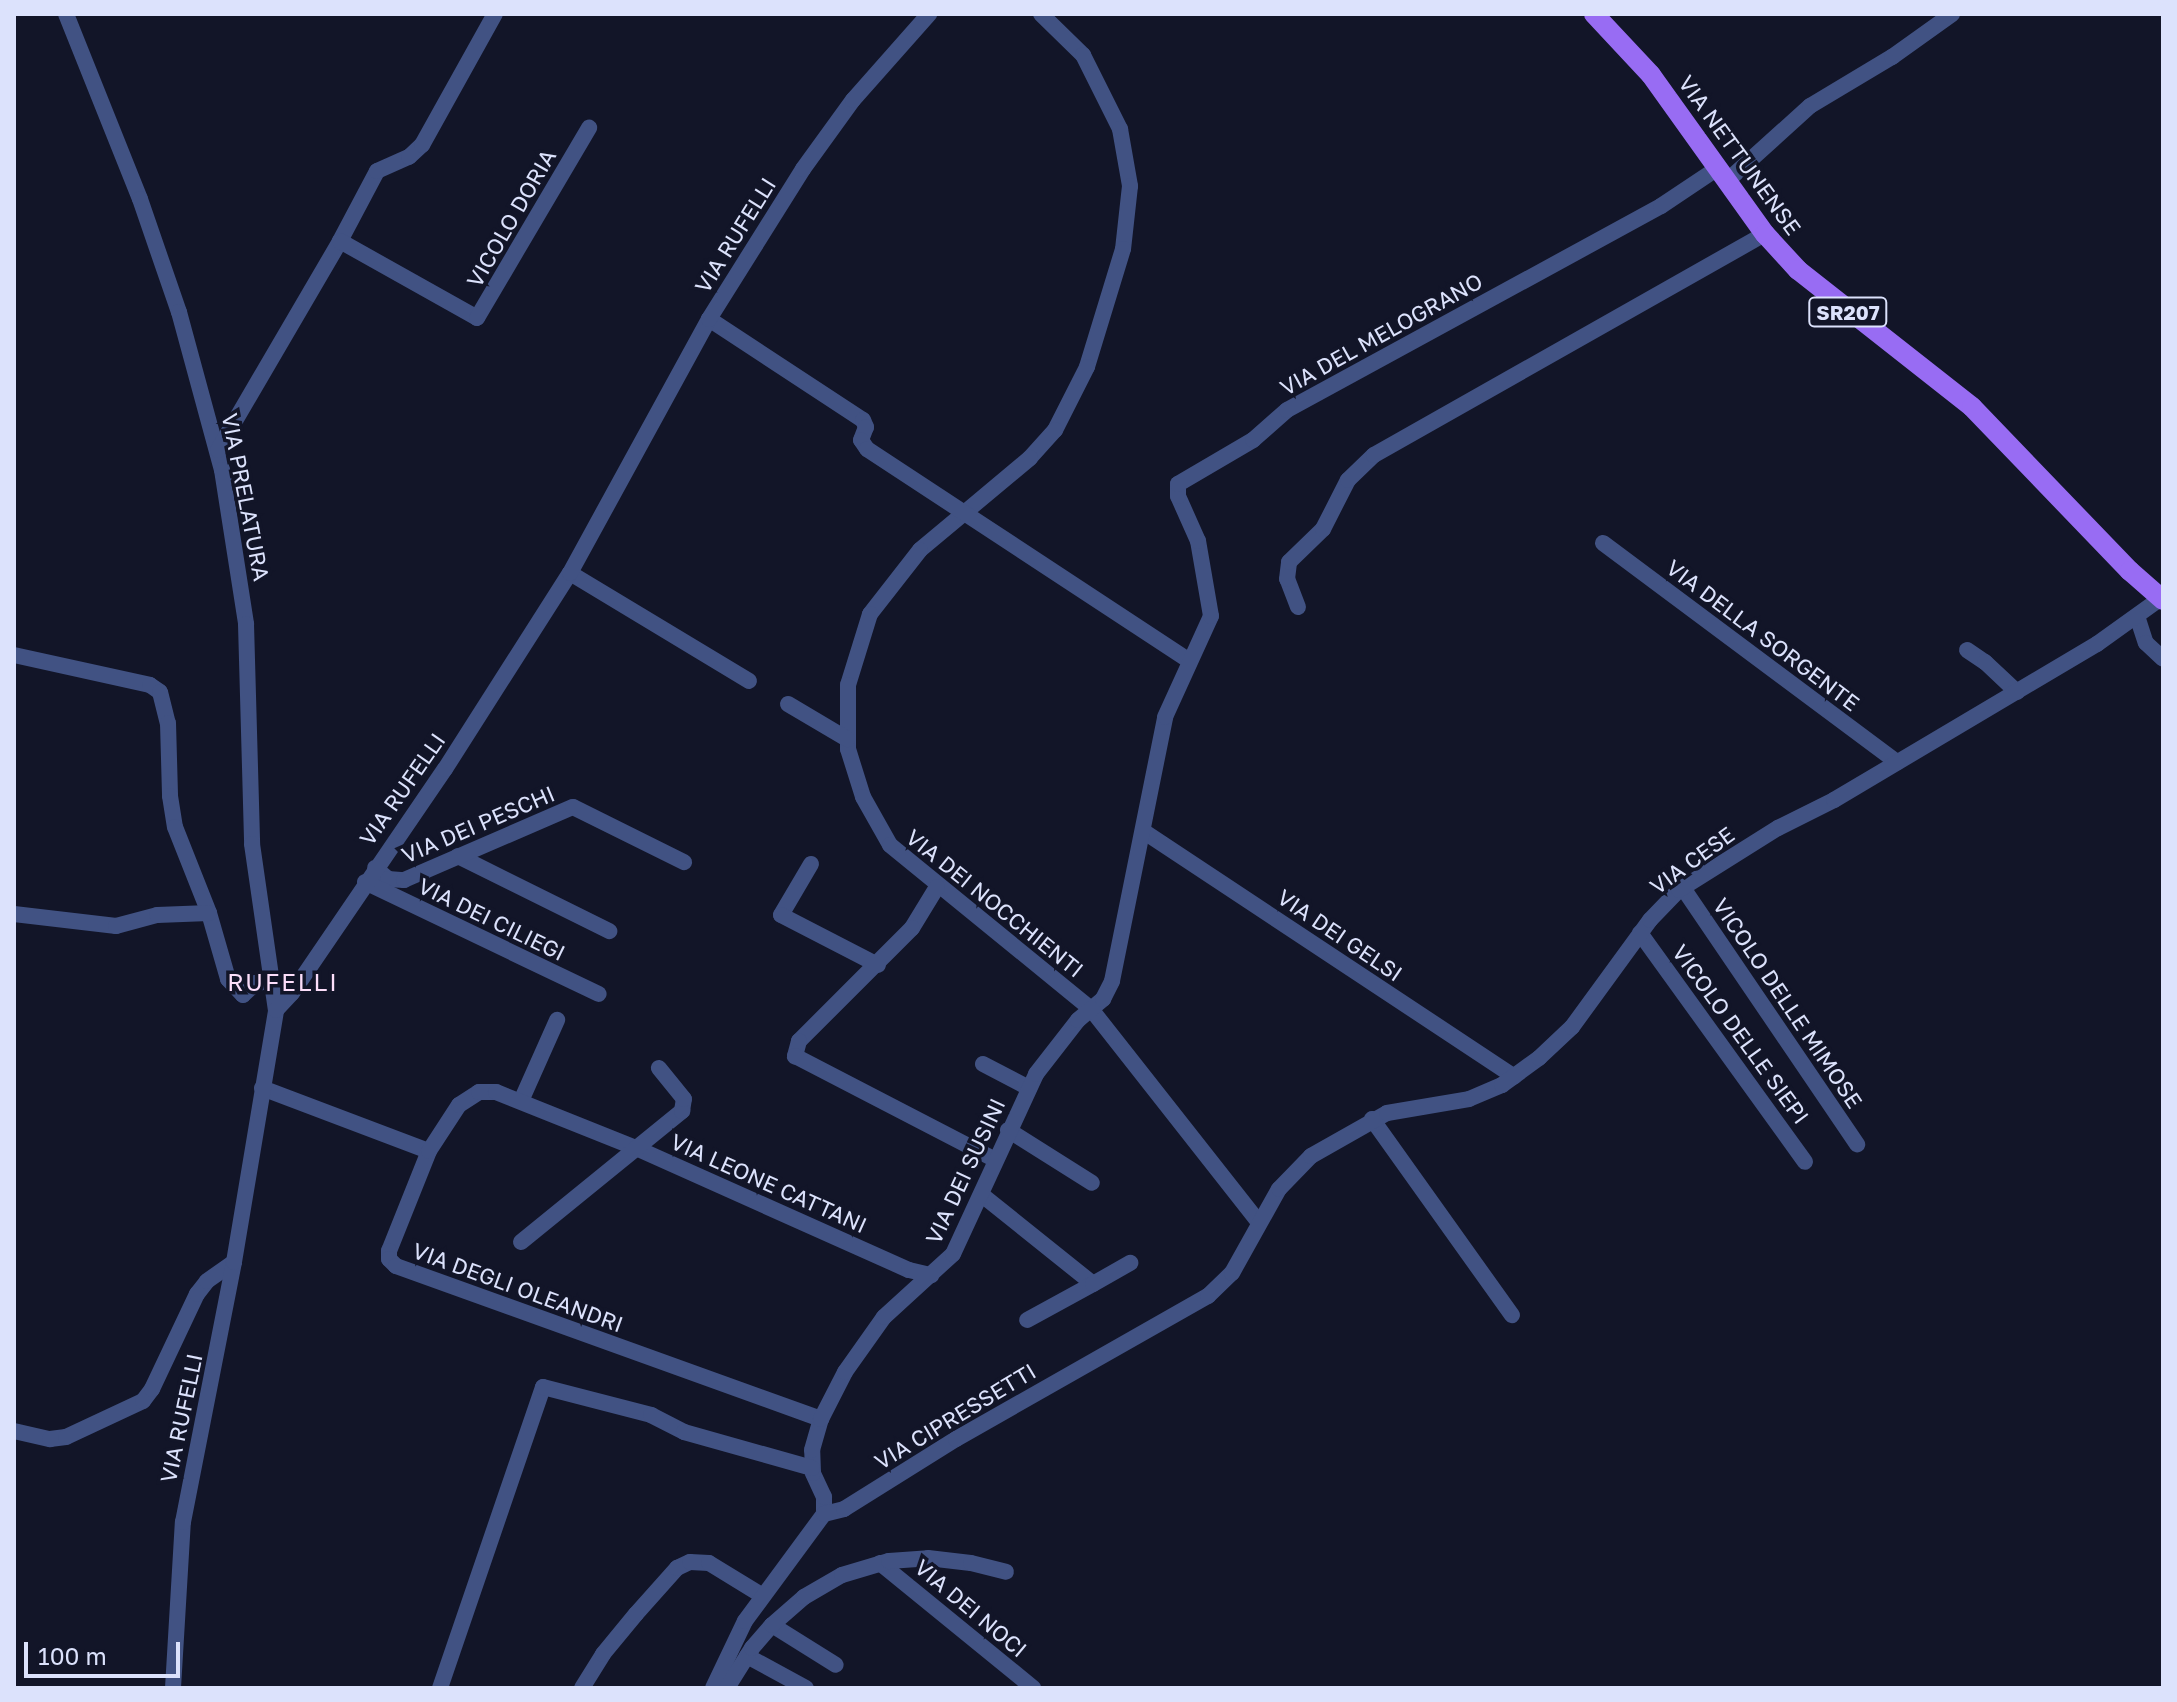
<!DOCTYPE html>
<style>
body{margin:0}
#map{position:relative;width:2177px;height:1702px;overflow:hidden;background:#121528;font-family:"Golos Text",sans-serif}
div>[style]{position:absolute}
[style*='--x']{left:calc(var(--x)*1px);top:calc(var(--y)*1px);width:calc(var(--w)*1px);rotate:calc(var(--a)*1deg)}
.minor>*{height:16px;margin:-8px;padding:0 8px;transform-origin:8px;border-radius:8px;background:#415283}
.major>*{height:20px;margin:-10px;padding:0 10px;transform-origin:10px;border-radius:10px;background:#986cf3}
span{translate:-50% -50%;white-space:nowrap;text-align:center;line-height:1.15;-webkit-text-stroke:7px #121528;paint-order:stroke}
.shield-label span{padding:2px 6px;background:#121528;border:2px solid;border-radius:6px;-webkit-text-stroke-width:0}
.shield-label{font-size:20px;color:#dce2fc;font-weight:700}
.street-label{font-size:22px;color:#dce2fc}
.neighbourhood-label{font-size:24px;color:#fcdefa;letter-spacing:2px}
.frame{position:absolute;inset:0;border:16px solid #dce2fc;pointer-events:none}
.scale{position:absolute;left:24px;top:1642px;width:156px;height:36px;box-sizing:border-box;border:4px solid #dce2fc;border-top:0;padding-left:10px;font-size:24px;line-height:28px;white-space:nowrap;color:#dce2fc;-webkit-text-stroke:6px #121528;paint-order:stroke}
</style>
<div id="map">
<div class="minor">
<div style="--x:66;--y:14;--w:199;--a:68.2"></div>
<div style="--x:140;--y:199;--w:120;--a:71"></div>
<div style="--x:179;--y:312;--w:164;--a:74.8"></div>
<div style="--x:222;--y:470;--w:156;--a:81.1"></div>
<div style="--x:246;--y:624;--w:220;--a:88.4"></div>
<div style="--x:252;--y:844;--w:168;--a:81.8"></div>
<div style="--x:1041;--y:14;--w:59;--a:44.3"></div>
<div style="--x:1083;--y:55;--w:83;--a:63.4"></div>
<div style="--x:1120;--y:129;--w:58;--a:80"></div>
<div style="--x:1130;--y:186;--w:63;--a:96.3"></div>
<div style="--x:1123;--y:249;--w:123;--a:107"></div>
<div style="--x:1087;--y:367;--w:71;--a:116.9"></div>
<div style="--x:1055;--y:430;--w:38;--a:132"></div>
<div style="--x:1030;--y:458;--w:143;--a:140.1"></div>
<div style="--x:920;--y:550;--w:81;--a:128"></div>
<div style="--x:870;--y:614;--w:74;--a:107.2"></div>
<div style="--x:848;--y:685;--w:64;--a:90"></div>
<div style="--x:848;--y:749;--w:50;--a:72.6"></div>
<div style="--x:863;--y:797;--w:55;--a:60.6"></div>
<div style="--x:890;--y:845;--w:259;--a:39.2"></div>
<div style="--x:1091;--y:1009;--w:270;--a:51.8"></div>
<div style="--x:1727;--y:181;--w:112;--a:-42.1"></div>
<div style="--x:1810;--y:106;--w:96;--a:-30.9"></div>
<div style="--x:1892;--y:57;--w:74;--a:-35.6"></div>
<div style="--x:340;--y:241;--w:79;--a:-62.1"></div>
<div style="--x:377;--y:171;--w:35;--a:-24"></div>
<div style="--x:409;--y:157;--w:18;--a:-43"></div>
<div style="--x:422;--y:145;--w:150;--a:-60.9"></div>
<div style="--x:709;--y:319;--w:184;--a:33.3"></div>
<div style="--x:863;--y:420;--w:8;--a:67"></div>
<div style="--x:866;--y:427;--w:14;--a:111"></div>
<div style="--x:861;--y:440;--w:11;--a:56"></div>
<div style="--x:867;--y:449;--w:384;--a:33.3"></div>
<div style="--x:218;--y:450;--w:242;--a:-59.7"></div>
<div style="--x:340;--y:241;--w:157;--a:29.3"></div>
<div style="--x:477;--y:318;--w:221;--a:-59.5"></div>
<div style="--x:1603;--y:543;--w:367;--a:36.7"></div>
<div style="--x:570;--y:573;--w:209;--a:31.1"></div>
<div style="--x:1298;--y:607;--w:30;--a:-111"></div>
<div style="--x:1287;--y:579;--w:17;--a:-83"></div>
<div style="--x:1289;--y:562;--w:47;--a:-44.1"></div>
<div style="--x:1323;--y:529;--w:55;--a:-63"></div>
<div style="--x:1348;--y:480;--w:36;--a:-44"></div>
<div style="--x:1374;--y:455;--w:449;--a:-29.5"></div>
<div style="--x:2137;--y:616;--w:28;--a:72"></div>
<div style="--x:2146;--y:643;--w:23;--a:43"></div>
<div style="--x:1967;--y:650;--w:22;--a:34"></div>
<div style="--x:1985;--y:662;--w:44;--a:43.2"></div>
<div style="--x:14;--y:655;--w:139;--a:12.4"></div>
<div style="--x:150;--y:685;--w:12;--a:35"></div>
<div style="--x:160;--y:692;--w:32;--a:76"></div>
<div style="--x:168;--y:723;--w:73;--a:88.4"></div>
<div style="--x:170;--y:796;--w:31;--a:81"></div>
<div style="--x:175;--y:827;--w:92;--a:68.4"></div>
<div style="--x:209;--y:913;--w:69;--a:73.9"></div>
<div style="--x:228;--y:979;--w:22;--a:47"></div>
<div style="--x:243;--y:995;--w:18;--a:-43"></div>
<div style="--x:256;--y:983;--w:14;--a:-8"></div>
<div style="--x:788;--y:704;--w:69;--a:30.7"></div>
<div style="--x:1143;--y:831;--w:445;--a:33.5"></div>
<div style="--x:458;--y:856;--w:169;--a:26.4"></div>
<div style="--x:811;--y:864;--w:59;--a:120.5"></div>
<div style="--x:781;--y:915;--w:109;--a:27.3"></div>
<div style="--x:375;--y:868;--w:17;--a:40"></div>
<div style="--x:388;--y:879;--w:16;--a:4"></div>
<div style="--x:404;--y:880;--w:184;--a:-23.4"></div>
<div style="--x:573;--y:807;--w:124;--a:26.4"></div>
<div style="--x:365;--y:882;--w:259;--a:25.6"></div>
<div style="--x:937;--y:887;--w:48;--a:121.4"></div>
<div style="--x:912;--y:928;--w:160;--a:135"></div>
<div style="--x:799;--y:1041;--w:16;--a:105"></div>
<div style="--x:795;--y:1056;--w:226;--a:27.4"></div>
<div style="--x:1683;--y:888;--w:310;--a:55.8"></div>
<div style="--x:14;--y:914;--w:103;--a:6.7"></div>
<div style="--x:116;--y:926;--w:42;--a:-15"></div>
<div style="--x:157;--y:915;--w:52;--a:-2.2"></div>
<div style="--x:1640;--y:933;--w:282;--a:54.2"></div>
<div style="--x:983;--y:1064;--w:52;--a:27.6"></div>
<div style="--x:262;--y:1088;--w:178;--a:20.7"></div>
<div style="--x:429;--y:1151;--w:108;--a:111.8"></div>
<div style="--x:389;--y:1251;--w:8;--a:90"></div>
<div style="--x:389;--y:1259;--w:10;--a:45"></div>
<div style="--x:396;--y:1266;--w:452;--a:19.8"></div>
<div style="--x:521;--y:1101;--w:89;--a:-66"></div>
<div style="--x:1372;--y:1119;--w:241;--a:54.5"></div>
<div style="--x:1008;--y:1130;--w:99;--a:32.2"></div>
<div style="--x:429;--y:1151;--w:55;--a:-56.9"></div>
<div style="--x:459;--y:1105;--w:24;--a:-33"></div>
<div style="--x:479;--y:1092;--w:17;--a:0"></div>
<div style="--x:496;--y:1092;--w:151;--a:21.8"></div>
<div style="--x:636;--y:1148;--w:299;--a:24.1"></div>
<div style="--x:909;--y:1270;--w:23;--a:13"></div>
<div style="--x:982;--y:1195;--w:142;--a:38.7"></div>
<div style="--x:1093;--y:1284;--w:75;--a:151.4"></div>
<div style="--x:521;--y:1242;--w:208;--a:-39.1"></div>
<div style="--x:682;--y:1111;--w:12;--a:-81"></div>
<div style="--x:684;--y:1099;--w:40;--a:-129"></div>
<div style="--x:1093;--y:1284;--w:43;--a:-29.6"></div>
<div style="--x:14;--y:1431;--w:37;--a:13"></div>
<div style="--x:50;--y:1439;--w:16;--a:-7"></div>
<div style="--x:66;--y:1437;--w:85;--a:-25.1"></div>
<div style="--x:143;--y:1401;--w:15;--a:-53"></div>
<div style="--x:152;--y:1389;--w:105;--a:-64.7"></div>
<div style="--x:197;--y:1294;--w:16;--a:-52"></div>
<div style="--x:207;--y:1281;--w:33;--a:-35"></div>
<div style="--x:824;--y:1514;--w:17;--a:-90"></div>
<div style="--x:824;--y:1497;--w:26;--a:-115"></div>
<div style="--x:813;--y:1473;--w:23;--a:-92"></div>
<div style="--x:812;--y:1450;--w:32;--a:-74"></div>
<div style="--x:821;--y:1419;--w:53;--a:-62.9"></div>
<div style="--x:845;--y:1372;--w:67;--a:-54.7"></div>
<div style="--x:884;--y:1317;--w:93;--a:-42.4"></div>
<div style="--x:953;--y:1254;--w:198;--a:-65.2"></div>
<div style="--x:1036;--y:1074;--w:68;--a:-52.1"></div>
<div style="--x:1078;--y:1020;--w:33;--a:-40"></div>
<div style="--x:1103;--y:999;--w:20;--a:-63"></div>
<div style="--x:1112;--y:981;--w:269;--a:-78.6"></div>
<div style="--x:1165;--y:717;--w:111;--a:-65.5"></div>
<div style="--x:1211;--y:616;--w:76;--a:-99.8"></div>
<div style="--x:1198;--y:541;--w:49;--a:-114"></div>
<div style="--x:1178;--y:496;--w:12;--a:-90"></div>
<div style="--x:1178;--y:484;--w:87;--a:-30.4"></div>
<div style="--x:1253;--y:440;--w:45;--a:-41.4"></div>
<div style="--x:1287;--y:410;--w:426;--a:-28.6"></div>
<div style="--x:1661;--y:206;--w:69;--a:-33.7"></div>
<div style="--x:880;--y:1563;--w:198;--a:39.2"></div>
<div style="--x:772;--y:1625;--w:75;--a:32"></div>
<div style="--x:747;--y:1656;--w:67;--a:28.5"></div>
<div style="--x:173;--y:1688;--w:166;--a:-86.6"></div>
<div style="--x:183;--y:1522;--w:265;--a:-78.9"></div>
<div style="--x:234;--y:1262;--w:255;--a:-80.5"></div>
<div style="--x:276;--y:1010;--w:23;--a:-47"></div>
<div style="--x:292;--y:993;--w:271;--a:-55.7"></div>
<div style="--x:445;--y:769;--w:232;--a:-57.5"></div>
<div style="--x:570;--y:573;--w:290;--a:-61.3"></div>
<div style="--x:709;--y:319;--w:177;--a:-57.9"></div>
<div style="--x:803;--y:169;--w:85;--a:-54.1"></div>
<div style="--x:853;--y:100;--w:115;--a:-48.5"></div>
<div style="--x:440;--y:1688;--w:318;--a:-71.1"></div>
<div style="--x:543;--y:1387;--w:112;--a:14.5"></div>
<div style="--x:651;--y:1415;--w:37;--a:27"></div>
<div style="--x:684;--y:1432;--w:133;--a:15.7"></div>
<div style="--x:582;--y:1688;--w:40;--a:-58"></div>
<div style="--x:603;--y:1654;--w:52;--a:-50.5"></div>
<div style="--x:636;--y:1614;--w:62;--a:-48.3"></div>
<div style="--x:677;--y:1568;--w:14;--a:-25"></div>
<div style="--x:690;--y:1562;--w:19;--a:3"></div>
<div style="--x:709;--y:1563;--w:63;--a:31.4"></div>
<div style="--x:713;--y:1688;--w:74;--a:-64.5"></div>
<div style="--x:745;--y:1621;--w:133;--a:-53.6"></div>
<div style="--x:824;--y:1514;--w:21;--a:-14"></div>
<div style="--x:844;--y:1509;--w:132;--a:-32"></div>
<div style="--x:956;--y:1439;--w:290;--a:-29.6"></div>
<div style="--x:1208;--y:1296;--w:33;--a:-44"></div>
<div style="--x:1232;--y:1273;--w:96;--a:-60.8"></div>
<div style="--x:1279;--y:1189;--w:46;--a:-45.9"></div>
<div style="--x:1311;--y:1156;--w:87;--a:-29.5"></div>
<div style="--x:1387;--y:1113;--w:83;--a:-9.7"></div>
<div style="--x:1469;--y:1099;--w:36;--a:-23"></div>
<div style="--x:1502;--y:1085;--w:46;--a:-36.1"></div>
<div style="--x:1539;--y:1058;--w:45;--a:-43.2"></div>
<div style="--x:1572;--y:1027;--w:132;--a:-53.9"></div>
<div style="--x:1650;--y:920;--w:42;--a:-46"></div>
<div style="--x:1679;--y:890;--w:117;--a:-32.1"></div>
<div style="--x:1778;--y:828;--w:63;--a:-26.6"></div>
<div style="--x:1834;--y:800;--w:306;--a:-30.7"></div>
<div style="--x:2097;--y:644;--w:79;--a:-35.7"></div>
<div style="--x:727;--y:1688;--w:47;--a:-58"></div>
<div style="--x:752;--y:1648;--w:30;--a:-49"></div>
<div style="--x:772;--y:1625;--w:43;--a:-41.2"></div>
<div style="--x:804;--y:1597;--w:44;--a:-30.1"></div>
<div style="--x:842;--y:1575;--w:49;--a:-16.6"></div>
<div style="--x:889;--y:1561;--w:39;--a:-4"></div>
<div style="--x:928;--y:1558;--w:43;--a:6.6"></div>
<div style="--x:971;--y:1563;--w:36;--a:14"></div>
</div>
<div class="major">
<div style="--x:1594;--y:14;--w:83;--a:46.9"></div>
<div style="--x:1651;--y:75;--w:196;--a:54.4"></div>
<div style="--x:1765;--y:234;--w:49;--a:47.5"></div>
<div style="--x:1798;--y:270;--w:221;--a:38.2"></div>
<div style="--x:1972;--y:407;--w:228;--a:46.1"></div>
<div style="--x:2130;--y:571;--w:44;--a:41.3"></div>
</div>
<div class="shield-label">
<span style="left:1848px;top:312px">SR207</span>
</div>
<div class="street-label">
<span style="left:1740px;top:155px;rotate:54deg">VIA NETTUNENSE</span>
<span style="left:511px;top:218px;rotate:-60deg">VICOLO DORIA</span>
<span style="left:735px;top:235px;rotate:-58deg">VIA RUFELLI</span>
<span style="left:1381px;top:334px;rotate:-29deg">VIA DEL MELOGRANO</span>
<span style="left:246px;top:497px;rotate:79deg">VIA PRELATURA</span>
<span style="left:1763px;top:635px;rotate:37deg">VIA DELLA SORGENTE</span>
<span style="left:402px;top:789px;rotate:-55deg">VIA RUFELLI</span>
<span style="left:478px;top:824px;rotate:-23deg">VIA DEI PESCHI</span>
<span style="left:1692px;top:860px;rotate:-36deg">VIA CESE</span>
<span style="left:995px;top:903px;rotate:39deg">VIA DEI NOCCHIENTI</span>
<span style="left:492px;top:919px;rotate:26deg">VIA DEI CILIEGI</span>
<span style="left:1340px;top:935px;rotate:34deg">VIA DEI GELSI</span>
<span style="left:1788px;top:1003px;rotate:56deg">VICOLO DELLE MIMOSE</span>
<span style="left:1741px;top:1034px;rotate:54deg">VICOLO DELLE SIEPI</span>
<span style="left:965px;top:1171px;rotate:-65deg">VIA DEI SUSINI</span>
<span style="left:769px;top:1183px;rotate:24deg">VIA LEONE CATTANI</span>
<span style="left:518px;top:1287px;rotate:20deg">VIA DEGLI OLEANDRI</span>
<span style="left:955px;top:1416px;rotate:-31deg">VIA CIPRESSETTI</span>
<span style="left:181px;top:1418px;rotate:-78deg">VIA RUFELLI</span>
<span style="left:971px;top:1608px;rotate:40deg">VIA DEI NOCI</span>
</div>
<div class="neighbourhood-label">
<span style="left:283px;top:982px">RUFELLI</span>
</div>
<div class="frame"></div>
<div class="scale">100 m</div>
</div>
